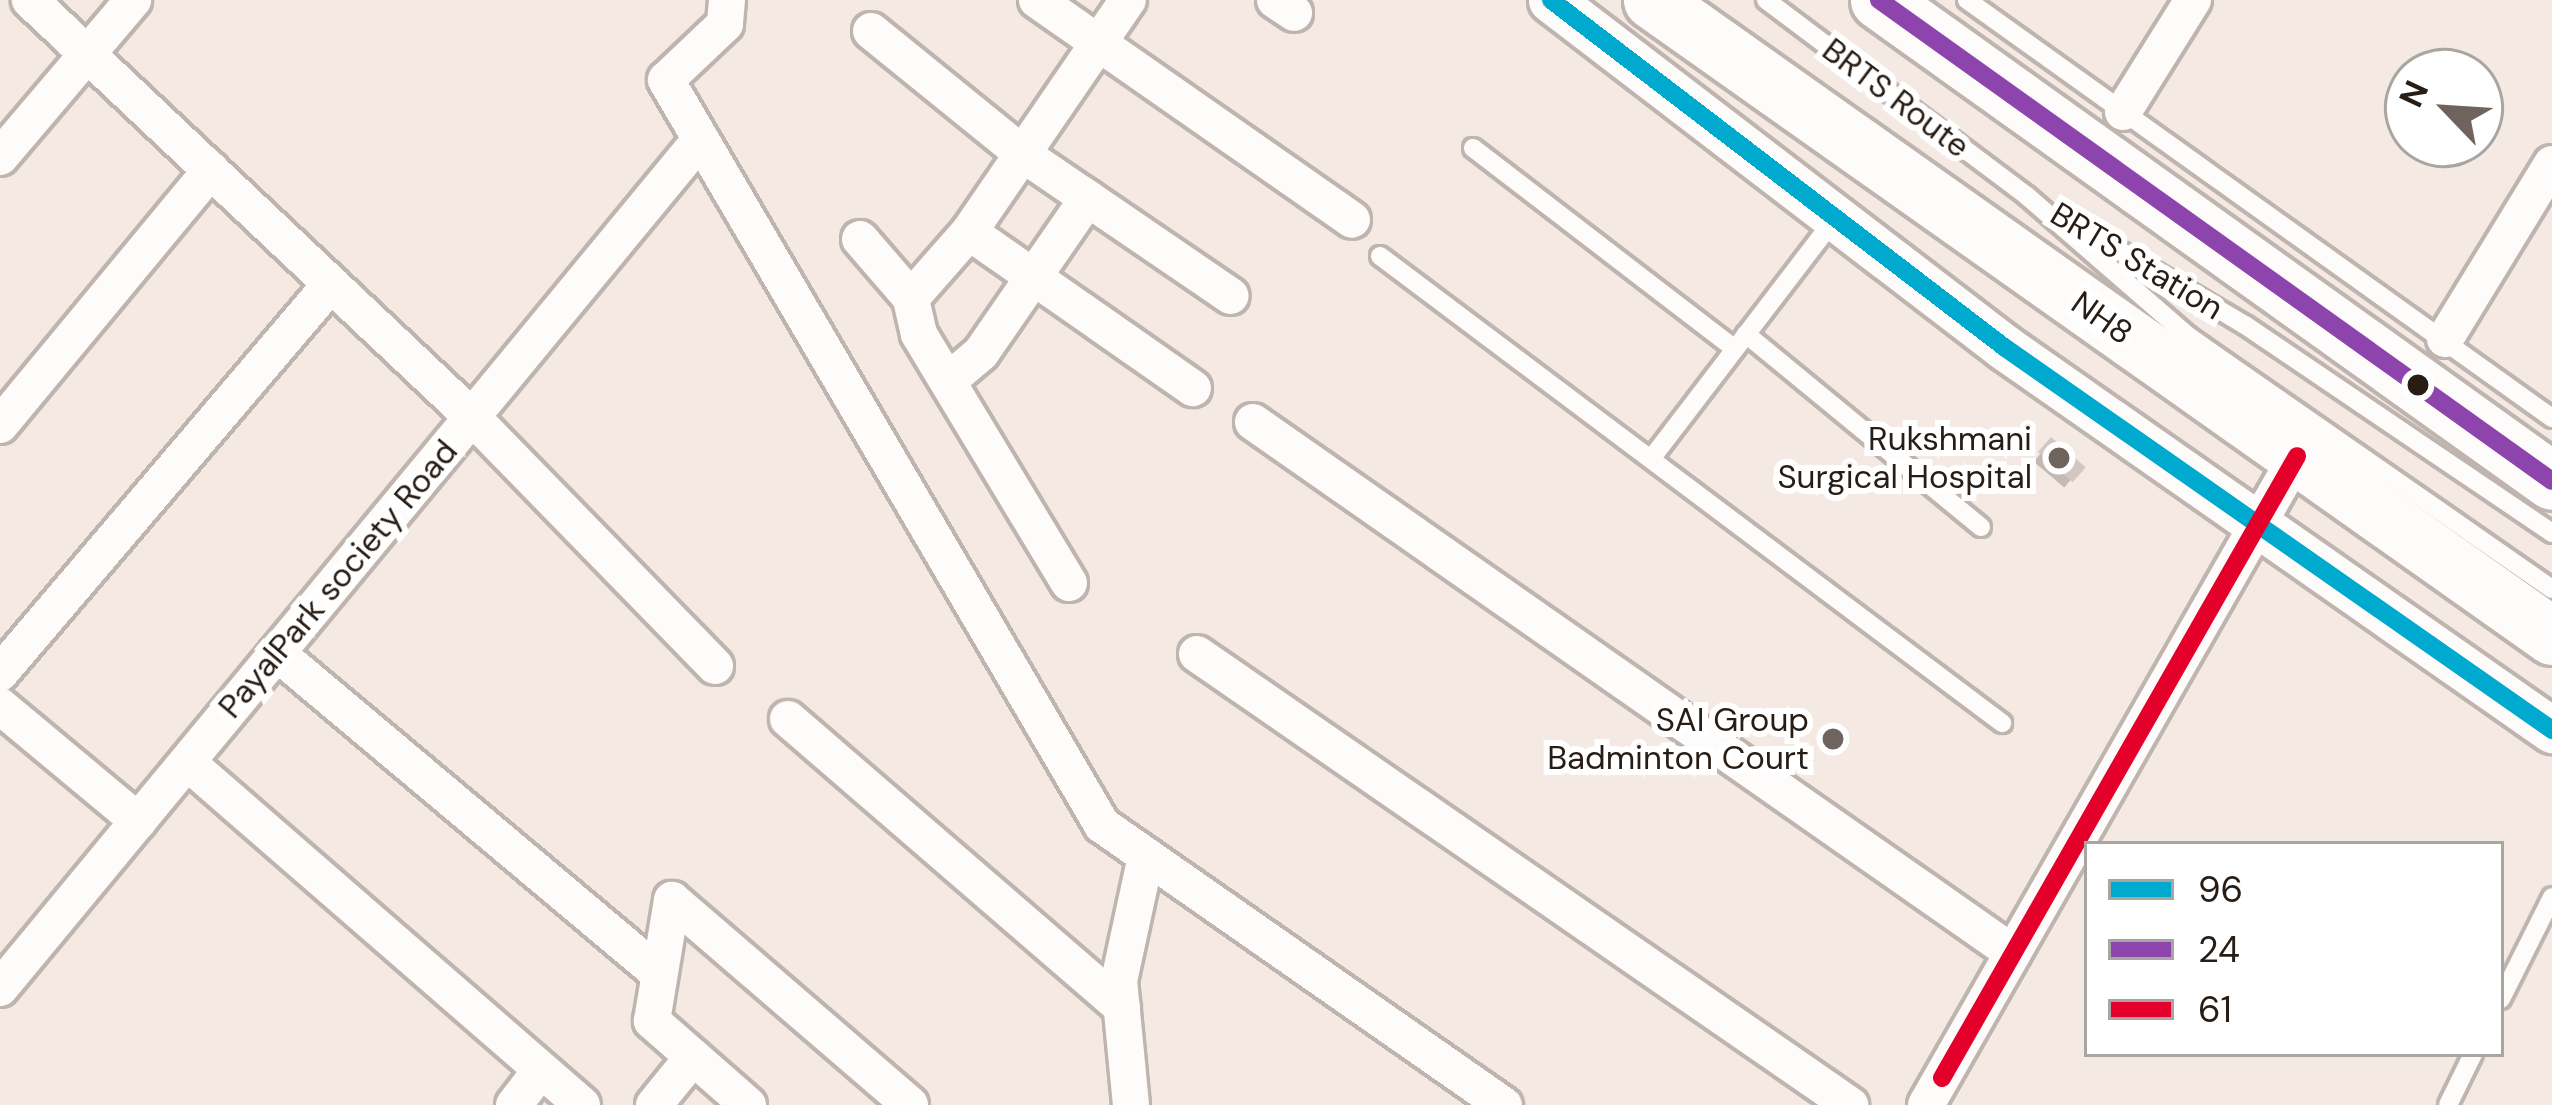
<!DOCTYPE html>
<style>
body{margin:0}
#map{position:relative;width:2552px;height:1105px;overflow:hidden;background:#f4e9e3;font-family:"DM Sans",sans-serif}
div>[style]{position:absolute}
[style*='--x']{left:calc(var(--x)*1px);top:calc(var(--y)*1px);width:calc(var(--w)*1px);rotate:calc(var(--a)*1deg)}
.shadow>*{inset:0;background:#0003;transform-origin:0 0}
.building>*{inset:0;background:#d2c8c1;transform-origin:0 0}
.roads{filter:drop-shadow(3px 0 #bfb4ae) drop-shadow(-3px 0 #bfb4ae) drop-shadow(0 3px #bfb4ae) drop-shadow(0 -3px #bfb4ae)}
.service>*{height:18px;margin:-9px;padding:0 9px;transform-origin:9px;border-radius:9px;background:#fdfcfb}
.minor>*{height:36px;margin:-18px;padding:0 18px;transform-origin:18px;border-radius:18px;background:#fdfcfb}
.tertiary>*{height:45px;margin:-22.5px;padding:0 22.5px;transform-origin:22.5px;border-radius:22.5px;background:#fdfcfb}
.primary>*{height:57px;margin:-28.5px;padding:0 28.5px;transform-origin:28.5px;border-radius:28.5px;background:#fdfcfb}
.bus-1>*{height:18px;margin:-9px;padding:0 9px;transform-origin:9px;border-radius:9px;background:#00a9ce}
.bus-2>*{height:18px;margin:-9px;padding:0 9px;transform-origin:9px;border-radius:9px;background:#8e44ad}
.bus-3>*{height:18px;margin:-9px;padding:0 9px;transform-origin:9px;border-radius:9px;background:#e4002b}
.dots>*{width:33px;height:33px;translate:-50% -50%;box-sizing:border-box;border:6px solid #fff;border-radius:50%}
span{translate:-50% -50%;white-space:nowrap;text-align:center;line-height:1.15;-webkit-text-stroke:12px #fff;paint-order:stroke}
.street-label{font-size:33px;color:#281d15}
.poi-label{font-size:33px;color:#281d15}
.right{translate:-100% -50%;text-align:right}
.legend{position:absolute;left:2084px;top:841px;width:420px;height:216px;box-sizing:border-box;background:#fff;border:3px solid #a9a5a1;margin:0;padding:15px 21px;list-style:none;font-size:36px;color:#281d15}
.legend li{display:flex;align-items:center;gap:24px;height:60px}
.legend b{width:60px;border:3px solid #a9a5a1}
.north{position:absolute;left:2384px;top:48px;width:120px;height:120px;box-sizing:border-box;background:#fff;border:3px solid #a9a5a1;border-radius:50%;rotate:295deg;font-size:33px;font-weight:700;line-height:48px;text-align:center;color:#281d15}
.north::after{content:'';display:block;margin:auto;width:42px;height:54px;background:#6f645d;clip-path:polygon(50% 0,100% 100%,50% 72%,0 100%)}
</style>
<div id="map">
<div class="shadow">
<div style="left:2051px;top:441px;width:40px;height:27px;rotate:40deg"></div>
</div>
<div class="building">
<div style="left:2051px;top:437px;width:46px;height:20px;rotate:41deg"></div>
</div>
<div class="roads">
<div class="service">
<div style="--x:1766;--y:0;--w:326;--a:36.9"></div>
<div style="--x:2027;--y:196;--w:213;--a:41"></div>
<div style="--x:2188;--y:336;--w:443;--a:34.8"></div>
<div style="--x:1967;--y:0;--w:719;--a:35.55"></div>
<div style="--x:1473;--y:148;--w:330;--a:37.5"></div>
<div style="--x:2068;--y:220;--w:206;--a:30.7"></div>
<div style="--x:2245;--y:325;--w:371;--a:34.1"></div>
<div style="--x:1380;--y:256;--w:778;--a:36.9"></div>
<div style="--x:1746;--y:334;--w:304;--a:39.4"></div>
<div style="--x:1651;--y:459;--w:301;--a:-52.6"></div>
<div style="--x:2501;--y:999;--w:114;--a:-63.4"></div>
<div style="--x:2448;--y:1105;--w:57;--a:-63.9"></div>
</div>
<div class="minor">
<div style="--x:727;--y:0;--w:24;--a:95"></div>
<div style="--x:725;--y:24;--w:81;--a:136.5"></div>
<div style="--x:666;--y:80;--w:863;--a:59.66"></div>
<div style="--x:1102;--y:825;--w:490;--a:34.9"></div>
<div style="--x:1037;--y:0;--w:384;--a:34.9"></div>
<div style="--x:1275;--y:0;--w:23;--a:34"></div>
<div style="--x:871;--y:31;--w:197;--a:39"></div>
<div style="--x:1024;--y:155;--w:250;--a:34.3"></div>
<div style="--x:2123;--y:112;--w:132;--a:-58"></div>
<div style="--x:700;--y:140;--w:359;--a:129.5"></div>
<div style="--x:472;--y:417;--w:348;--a:45.7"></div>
<div style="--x:0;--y:157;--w:206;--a:-49.7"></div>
<div style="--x:969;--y:232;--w:273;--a:34.9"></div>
<div style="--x:860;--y:239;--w:78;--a:49.2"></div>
<div style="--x:2445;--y:339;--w:205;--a:-58.6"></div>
<div style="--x:948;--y:381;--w:43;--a:-40.3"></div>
<div style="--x:981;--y:353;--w:188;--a:-55.4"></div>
<div style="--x:1253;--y:422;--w:927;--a:34.94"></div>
<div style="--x:0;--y:425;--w:331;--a:-50.4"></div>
<div style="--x:1069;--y:583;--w:291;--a:-121.1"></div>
<div style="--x:919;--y:334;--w:37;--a:-103"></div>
<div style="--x:911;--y:298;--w:88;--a:-48.7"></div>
<div style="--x:969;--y:232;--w:281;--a:-55.6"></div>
<div style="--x:277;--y:653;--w:496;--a:40"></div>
<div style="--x:1197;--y:654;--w:794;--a:34.63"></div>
<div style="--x:0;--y:673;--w:511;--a:-49.61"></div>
<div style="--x:0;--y:706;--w:180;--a:39.8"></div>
<div style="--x:788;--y:719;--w:441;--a:40.8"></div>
<div style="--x:187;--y:762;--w:523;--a:40.97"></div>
<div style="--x:0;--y:988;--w:741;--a:-50.42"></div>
<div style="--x:472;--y:417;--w:608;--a:-136.67"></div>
<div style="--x:514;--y:1105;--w:44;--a:-52.4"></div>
<div style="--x:654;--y:1105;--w:62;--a:-50.9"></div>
<div style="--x:748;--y:1105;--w:128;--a:-138.8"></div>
<div style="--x:652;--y:1021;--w:123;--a:-80.6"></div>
<div style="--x:672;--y:900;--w:314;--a:40.7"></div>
<div style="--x:1131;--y:1105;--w:125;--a:-95.5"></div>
<div style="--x:1119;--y:981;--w:128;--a:-77.8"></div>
<div style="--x:1926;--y:1105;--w:748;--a:-60.25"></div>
</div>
<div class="tertiary">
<div style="--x:1551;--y:0;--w:571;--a:37.45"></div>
<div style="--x:2004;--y:347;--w:669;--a:34.95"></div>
</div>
<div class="primary">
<div style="--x:1652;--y:0;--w:1102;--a:35.25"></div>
<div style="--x:1879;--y:0;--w:827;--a:35.55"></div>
</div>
</div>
<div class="bus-1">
<div style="--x:1551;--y:0;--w:571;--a:37.45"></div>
<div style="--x:2004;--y:347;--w:669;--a:34.95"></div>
</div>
<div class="bus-2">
<div style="--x:1879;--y:0;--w:827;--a:35.55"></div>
</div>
<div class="bus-3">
<div style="--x:1942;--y:1078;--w:716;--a:-60.28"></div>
</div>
<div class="dots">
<div style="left:2418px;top:385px;background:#281d15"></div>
<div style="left:2059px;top:458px;background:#6f645d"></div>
<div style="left:1833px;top:739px;background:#6f645d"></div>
</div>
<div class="street-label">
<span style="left:1896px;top:98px;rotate:37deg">BRTS Route</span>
<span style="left:2137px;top:261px;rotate:31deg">BRTS Station</span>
<span style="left:2102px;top:318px;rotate:35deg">NH8</span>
<span style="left:338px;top:579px;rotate:-50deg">PayalPark society Road</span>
</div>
<div class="poi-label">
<span class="right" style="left:2032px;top:458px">Rukshmani<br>Surgical Hospital</span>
<span class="right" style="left:1809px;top:739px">SAI Group<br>Badminton Court</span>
</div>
<ul class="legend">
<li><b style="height:15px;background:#00a9ce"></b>96</li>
<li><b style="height:15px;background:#8e44ad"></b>24</li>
<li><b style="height:15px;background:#e4002b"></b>61</li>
</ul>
<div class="north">N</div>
</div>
